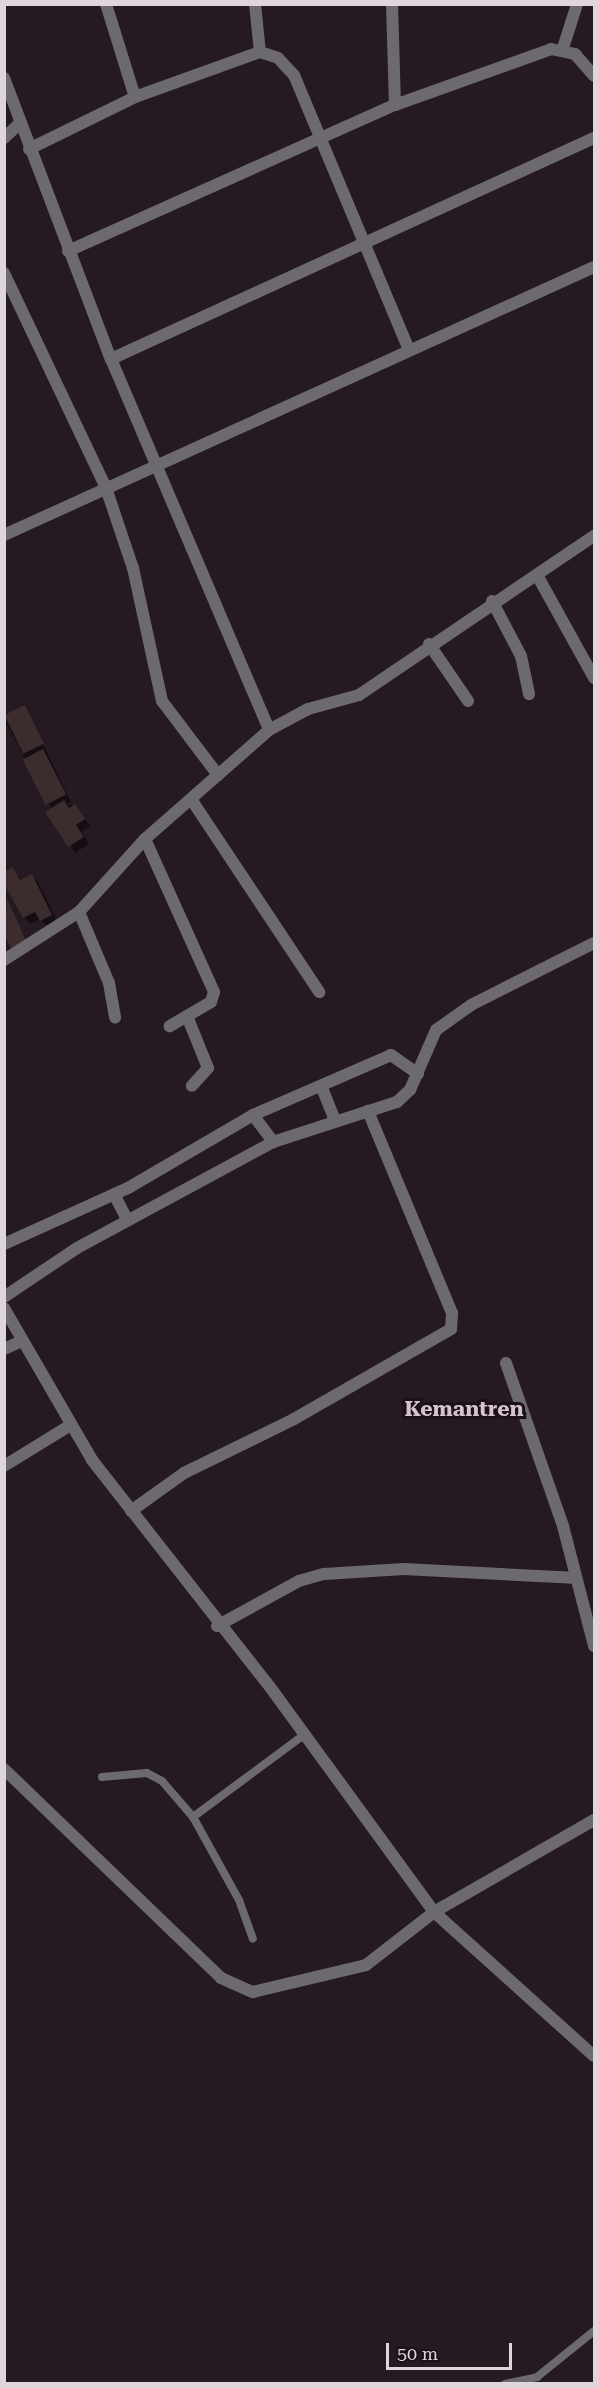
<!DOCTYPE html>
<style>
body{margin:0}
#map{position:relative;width:599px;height:2388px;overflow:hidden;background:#261a22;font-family:"Roboto Serif",serif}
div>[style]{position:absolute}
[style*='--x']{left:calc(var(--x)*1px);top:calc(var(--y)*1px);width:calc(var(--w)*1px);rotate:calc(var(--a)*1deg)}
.shadow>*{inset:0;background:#0007}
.building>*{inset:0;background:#3b2c2d;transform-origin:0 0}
.service>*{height:8px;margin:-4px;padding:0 4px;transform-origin:4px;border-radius:4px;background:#6c6a70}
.minor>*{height:12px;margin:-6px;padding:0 6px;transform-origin:6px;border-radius:6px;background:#6c6a70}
.tertiary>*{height:12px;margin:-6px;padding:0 6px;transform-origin:6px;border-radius:6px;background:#6c6a70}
span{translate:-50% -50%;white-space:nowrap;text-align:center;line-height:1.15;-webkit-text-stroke:6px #1c1119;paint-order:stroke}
.quarter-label{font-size:21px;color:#d4c4cf;font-weight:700}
.frame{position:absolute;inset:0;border:6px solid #ded6db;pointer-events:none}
.scale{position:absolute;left:386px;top:2343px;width:126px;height:27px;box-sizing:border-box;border:3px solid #ded6db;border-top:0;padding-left:8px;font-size:18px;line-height:21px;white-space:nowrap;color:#ded6db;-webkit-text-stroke:4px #1c1119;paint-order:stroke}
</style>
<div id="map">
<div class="shadow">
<div style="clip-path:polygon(25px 707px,71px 802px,66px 804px,75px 806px,90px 826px,82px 832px,89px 844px,75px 853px,4px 719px)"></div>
<div style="clip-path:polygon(13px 869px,22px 881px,31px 876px,38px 882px,58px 922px,48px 927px,40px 919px,31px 924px,24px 917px)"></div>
<div style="clip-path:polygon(4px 901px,33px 949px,19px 955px,4px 932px)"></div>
</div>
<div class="building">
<div style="left:25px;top:705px;width:43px;height:23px;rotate:64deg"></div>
<div style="left:43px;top:749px;width:51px;height:23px;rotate:63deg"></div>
<div style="clip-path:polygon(64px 800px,69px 808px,75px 804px,85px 819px,76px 825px,84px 837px,68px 847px,45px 812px)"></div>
<div style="clip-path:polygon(13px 867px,20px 880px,32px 874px,52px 915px,40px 921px,35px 912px,23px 918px,4px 884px,4px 872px)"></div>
<div style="clip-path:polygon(7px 899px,27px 942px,12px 950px,4px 935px)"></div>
</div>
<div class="service">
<div style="--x:102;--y:1777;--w:45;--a:-5.1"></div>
<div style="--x:147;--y:1773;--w:17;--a:28"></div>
<div style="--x:162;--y:1781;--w:48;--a:49.3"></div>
<div style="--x:193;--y:1817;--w:95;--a:61"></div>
<div style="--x:239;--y:1900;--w:41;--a:70.3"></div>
<div style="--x:193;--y:1817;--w:139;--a:-36.5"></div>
<div style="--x:505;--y:2384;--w:33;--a:-12"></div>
<div style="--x:537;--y:2377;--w:73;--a:-38.9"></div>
</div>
<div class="minor">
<div style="--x:106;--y:4;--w:97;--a:72.7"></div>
<div style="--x:255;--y:4;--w:48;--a:84.1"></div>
<div style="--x:260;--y:52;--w:19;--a:18"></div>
<div style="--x:278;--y:58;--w:23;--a:47"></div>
<div style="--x:294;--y:75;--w:298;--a:67.3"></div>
<div style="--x:392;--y:4;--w:101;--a:88.3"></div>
<div style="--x:563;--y:48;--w:46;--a:-72.3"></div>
<div style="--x:4;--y:78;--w:301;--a:69.2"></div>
<div style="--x:111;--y:359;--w:403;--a:66.9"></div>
<div style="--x:4;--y:138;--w:22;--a:-43"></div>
<div style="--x:29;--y:149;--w:118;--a:-26.1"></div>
<div style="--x:135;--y:97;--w:133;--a:-19.8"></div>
<div style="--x:68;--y:251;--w:358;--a:-24.1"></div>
<div style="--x:395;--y:105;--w:166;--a:-19.7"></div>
<div style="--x:551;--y:49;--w:25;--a:12"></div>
<div style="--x:575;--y:54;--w:29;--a:49"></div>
<div style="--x:4;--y:273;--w:238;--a:64.6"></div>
<div style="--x:106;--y:488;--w:84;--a:71.4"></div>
<div style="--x:133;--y:568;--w:136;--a:77.7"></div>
<div style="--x:162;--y:701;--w:93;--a:52.9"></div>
<div style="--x:111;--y:359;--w:531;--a:-24.59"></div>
<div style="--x:4;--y:535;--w:648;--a:-24.43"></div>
<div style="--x:537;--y:575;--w:118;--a:61"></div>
<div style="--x:492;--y:601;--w:62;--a:62.2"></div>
<div style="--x:521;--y:656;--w:39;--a:78"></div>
<div style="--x:429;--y:644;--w:69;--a:55.6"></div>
<div style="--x:191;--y:799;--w:232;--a:56.4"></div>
<div style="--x:145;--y:839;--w:168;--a:65.7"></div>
<div style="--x:214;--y:992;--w:10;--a:107"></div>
<div style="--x:211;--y:1002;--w:48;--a:149.7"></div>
<div style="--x:79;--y:912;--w:77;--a:67.1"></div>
<div style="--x:109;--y:983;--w:35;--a:80"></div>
<div style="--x:4;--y:960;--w:89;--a:-32.6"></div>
<div style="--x:79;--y:912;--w:98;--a:-47.9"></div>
<div style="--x:145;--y:839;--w:165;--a:-41.3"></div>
<div style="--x:269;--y:730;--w:44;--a:-28.3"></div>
<div style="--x:308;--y:709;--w:53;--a:-15.4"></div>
<div style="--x:359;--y:695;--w:284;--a:-34.1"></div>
<div style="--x:187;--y:1016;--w:56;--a:68"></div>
<div style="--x:208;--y:1068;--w:24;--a:132"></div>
<div style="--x:322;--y:1088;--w:35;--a:68"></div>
<div style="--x:253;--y:1115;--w:34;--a:53"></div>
<div style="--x:114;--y:1194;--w:29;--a:63"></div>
<div style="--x:4;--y:1244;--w:136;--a:-24.3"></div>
<div style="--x:128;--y:1188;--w:145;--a:-30.3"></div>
<div style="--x:253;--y:1115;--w:150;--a:-23.5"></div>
<div style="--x:391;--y:1055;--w:33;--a:35"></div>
<div style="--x:4;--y:1297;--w:88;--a:-33.9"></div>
<div style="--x:77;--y:1248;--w:223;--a:-28.4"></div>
<div style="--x:273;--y:1142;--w:130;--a:-17.9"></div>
<div style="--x:397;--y:1102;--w:18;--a:-43"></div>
<div style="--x:410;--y:1090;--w:65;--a:-66.6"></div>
<div style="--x:436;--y:1030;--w:43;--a:-35.5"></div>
<div style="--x:471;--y:1005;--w:138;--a:-26.8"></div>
<div style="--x:4;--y:1349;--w:17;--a:-24"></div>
<div style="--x:506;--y:1363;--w:173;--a:70.7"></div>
<div style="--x:563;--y:1526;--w:124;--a:75.5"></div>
<div style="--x:4;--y:1466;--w:76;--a:-31.6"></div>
<div style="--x:131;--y:1511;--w:65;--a:-35.6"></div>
<div style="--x:184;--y:1473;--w:123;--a:-26.1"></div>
<div style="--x:294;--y:1419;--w:181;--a:-29.8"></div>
<div style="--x:451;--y:1329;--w:16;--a:-86"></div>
<div style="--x:452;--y:1313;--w:219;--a:-112.6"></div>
<div style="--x:217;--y:1626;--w:94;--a:-28.8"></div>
<div style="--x:299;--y:1581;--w:26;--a:-16"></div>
<div style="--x:324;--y:1574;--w:80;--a:-3.6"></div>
<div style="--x:404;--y:1569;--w:169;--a:3"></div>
<div style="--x:4;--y:1769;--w:301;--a:43.9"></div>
<div style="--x:221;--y:1978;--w:35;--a:24"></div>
<div style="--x:253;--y:1992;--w:116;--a:-13.4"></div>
<div style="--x:366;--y:1965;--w:86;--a:-37.9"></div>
<div style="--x:434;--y:1912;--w:185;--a:-29.9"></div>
</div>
<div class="tertiary">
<div style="--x:4;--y:1308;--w:176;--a:59.9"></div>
<div style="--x:92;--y:1460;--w:288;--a:51.9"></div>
<div style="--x:270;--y:1687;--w:278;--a:53.9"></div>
<div style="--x:434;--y:1912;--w:215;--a:42"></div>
</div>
<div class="quarter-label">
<span style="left:464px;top:1409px">Kemantren</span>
</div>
<div class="frame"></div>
<div class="scale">50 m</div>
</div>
